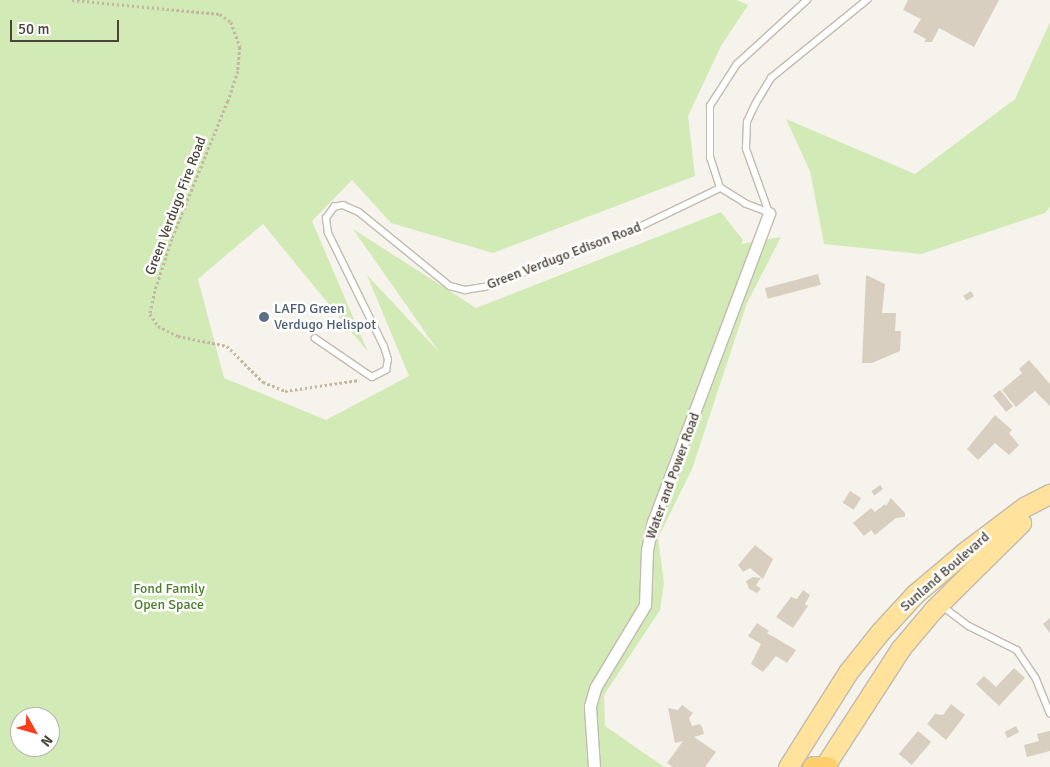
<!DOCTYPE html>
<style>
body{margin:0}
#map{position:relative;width:1050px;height:767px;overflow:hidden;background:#f6f3ec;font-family:Signika,sans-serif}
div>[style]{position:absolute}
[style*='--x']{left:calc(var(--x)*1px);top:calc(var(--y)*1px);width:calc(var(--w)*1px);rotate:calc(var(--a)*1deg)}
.green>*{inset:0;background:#d2eab5}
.building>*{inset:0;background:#d8cfc1;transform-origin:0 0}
.path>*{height:2.5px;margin-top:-1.25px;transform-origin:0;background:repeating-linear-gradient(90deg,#c4b79f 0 2.5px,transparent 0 5px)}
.roads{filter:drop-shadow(1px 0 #c2bbae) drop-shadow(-1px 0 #c2bbae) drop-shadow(0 1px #c2bbae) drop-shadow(0 -1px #c2bbae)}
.service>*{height:5.5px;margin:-2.75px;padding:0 2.75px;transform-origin:2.75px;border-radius:2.75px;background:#fff}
.minor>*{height:11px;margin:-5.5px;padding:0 5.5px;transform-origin:5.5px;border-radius:5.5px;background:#fff}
.primary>*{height:19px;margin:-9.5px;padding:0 9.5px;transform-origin:9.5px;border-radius:9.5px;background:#ffe39c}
.motorway>*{height:21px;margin:-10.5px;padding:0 10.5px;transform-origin:10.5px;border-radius:10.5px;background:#ffcf6e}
.dots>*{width:14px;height:14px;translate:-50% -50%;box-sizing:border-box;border:2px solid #fff;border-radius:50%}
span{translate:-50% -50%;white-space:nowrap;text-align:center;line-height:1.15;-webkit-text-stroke:5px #fff;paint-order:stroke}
.street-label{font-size:14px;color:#4b4439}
.service-label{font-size:14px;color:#4e5e75}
.left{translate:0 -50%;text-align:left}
.park-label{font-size:14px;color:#4a7f2a}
.north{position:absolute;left:10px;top:707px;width:50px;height:50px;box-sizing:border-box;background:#fff;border:1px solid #b7b4b0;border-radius:50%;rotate:128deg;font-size:14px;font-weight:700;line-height:20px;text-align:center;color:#4b4439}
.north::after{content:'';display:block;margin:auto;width:18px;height:22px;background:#fc3f1d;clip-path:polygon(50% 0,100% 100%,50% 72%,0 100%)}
.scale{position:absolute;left:10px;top:20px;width:109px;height:22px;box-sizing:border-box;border:2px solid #4b4439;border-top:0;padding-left:6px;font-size:15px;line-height:18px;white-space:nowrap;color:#4b4439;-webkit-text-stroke:4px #fff;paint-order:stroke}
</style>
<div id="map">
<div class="green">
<div style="clip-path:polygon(evenodd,0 0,737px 0,748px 5px,721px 46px,688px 116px,695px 176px,493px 253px,391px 223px,352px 180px,312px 221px,368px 352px,263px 224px,198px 279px,224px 378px,326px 420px,409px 376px,367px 275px,439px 352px,353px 229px,476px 308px,721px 212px,743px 240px,741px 244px,781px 237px,747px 303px,692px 469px,658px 538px,664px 583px,660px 610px,604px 695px,605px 726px,664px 767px,0 767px,0 0,20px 717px,50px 717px,50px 747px,20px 747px,20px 717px)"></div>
<div style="clip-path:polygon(1050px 22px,1050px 207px,1045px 213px,921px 254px,824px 244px,810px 171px,786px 119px,915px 174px,1015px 99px)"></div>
</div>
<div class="building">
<div style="clip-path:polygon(908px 0,999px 0,974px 47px,939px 28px,932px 42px,924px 42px,926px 39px,913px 32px,921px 19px,903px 10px)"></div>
<div style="left:818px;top:274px;width:11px;height:55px;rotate:75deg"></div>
<div style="clip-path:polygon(866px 275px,885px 284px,882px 313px,896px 313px,895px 331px,901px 331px,900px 351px,872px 363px,862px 363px)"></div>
<div style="left:971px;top:291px;width:6px;height:9px;rotate:59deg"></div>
<div style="clip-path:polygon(1029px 360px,1050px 384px,1050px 406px,1035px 391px,1016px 407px,1002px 390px,1022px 373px,1019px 369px)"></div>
<div style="left:1000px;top:390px;width:21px;height:9px;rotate:51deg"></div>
<div style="clip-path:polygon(995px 415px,1012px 430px,1009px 433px,1019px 445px,1009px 455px,995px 443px,978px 460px,967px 449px)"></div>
<div style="left:880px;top:485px;width:5px;height:11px;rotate:53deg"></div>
<div style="left:850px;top:491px;width:13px;height:14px;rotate:32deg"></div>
<div style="clip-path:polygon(891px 498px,905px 513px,905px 517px,896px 518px,875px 535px,871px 530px,864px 536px,853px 523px,871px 508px,875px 512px,885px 504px,886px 506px)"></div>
<div style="clip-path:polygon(755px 545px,773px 559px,763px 579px,750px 568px,743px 572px,738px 565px)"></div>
<div style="clip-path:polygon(753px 577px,761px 578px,756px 585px,761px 589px,757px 593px,749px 589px,746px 581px)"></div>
<div style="clip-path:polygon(803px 590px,810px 595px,805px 604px,808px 606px,793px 628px,776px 617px,791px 597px,797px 599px)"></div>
<div style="clip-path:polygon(1050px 618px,1050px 633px,1043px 624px)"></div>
<div style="clip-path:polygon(757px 623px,769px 631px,767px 633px,796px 650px,787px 663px,776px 656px,763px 672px,751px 664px,761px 644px,748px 636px)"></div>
<div style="clip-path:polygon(1014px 668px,1025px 678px,999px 706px,976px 684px,984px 676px,996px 687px)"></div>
<div style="clip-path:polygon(951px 704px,965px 715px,946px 740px,927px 724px,935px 714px,943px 715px)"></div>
<div style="clip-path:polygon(682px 705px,693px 713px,689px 718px,692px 726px,700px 724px,702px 727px,704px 734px,694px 737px,716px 752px,705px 767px,673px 767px,667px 763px,683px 741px,675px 743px,668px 708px,678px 710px)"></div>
<div style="left:1016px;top:726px;width:7px;height:13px;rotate:63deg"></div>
<div style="left:918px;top:731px;width:17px;height:30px;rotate:40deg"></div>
<div style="clip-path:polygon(1050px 731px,1050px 751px,1027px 757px,1024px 745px,1039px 741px,1037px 734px)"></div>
</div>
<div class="path">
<div style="--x:72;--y:0;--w:149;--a:5.4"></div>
<div style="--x:220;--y:14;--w:14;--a:36"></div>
<div style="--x:231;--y:22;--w:27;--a:70"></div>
<div style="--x:240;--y:47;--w:24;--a:95"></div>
<div style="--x:238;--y:71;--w:32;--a:108"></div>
<div style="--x:228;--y:101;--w:149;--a:112.1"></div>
<div style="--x:172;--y:239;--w:55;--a:108.1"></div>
<div style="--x:155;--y:291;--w:24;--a:102"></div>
<div style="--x:150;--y:314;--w:14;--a:56"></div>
<div style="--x:158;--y:326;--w:22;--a:27"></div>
<div style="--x:178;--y:336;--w:50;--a:11.5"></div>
<div style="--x:227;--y:346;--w:51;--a:45"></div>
<div style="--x:263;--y:382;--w:24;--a:22"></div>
<div style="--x:285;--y:391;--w:75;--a:-8.5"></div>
</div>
<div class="roads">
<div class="service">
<div style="--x:769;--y:213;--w:25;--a:-159"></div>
<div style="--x:746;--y:204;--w:31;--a:-148"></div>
<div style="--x:720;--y:188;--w:32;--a:-108"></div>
<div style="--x:710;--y:158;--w:52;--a:-90"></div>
<div style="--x:710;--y:106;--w:50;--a:-57.3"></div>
<div style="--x:737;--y:64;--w:95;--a:-42.4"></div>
<div style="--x:769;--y:213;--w:68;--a:-109.8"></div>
<div style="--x:746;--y:149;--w:27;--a:-88"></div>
<div style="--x:747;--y:122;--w:21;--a:-65"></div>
<div style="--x:756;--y:103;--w:29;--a:-59"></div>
<div style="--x:771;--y:78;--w:124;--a:-39.1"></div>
<div style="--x:315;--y:338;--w:69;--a:34.4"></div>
<div style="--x:372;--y:377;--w:16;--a:-27"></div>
<div style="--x:386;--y:370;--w:10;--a:-79"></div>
<div style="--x:388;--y:360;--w:14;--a:-107"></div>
<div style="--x:384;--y:347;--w:127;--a:-116.2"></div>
<div style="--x:328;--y:233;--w:15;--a:-98"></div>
<div style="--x:326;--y:218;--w:14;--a:-54"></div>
<div style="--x:334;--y:207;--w:9;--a:-13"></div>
<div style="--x:343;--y:205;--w:17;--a:24"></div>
<div style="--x:359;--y:212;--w:117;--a:39.1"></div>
<div style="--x:450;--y:286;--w:16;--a:15"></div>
<div style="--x:465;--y:290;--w:20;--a:-9"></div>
<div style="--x:485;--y:287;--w:150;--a:-20.7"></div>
<div style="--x:625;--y:234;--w:106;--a:-25.8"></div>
<div style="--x:941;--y:605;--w:35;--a:37"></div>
<div style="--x:969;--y:626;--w:54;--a:26.6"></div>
<div style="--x:1017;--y:650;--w:34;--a:56"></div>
<div style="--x:1036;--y:678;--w:38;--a:68"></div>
</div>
<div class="minor">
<div style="--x:594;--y:767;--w:61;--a:-93.8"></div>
<div style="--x:590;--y:706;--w:19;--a:-74"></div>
<div style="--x:595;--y:688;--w:97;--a:-58.9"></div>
<div style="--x:645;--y:605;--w:55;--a:-87.9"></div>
<div style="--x:647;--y:550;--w:29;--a:-78"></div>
<div style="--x:653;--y:522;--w:330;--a:-69.4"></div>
</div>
<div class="primary">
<div style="--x:788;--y:767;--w:112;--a:-57.7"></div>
<div style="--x:848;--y:672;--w:51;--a:-51.3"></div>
<div style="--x:880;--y:632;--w:52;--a:-47.4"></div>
<div style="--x:915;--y:594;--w:68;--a:-40.2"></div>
<div style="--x:967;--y:550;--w:71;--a:-37"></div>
<div style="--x:1024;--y:507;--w:29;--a:-27"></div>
<div style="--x:824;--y:767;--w:142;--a:-57.1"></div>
<div style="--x:901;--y:648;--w:50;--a:-49.9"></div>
<div style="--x:933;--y:610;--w:124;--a:-44.7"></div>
</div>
<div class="motorway">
<div style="--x:813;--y:767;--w:14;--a:0"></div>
</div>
</div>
<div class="dots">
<div style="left:264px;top:317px;background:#5c6f8a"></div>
</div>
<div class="street-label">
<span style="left:176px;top:206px;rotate:-69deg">Green Verdugo Fire Road</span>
<span style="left:564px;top:256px;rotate:-21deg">Green Verdugo Edison Road</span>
<span style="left:673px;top:476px;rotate:-70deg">Water and Power Road</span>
<span style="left:945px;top:572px;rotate:-41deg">Sunland Boulevard</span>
</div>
<div class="service-label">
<span class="left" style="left:274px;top:317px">LAFD Green<br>Verdugo Helispot</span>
</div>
<div class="park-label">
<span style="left:169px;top:597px">Fond Family<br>Open Space</span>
</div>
<div class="north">N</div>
<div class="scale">50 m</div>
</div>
